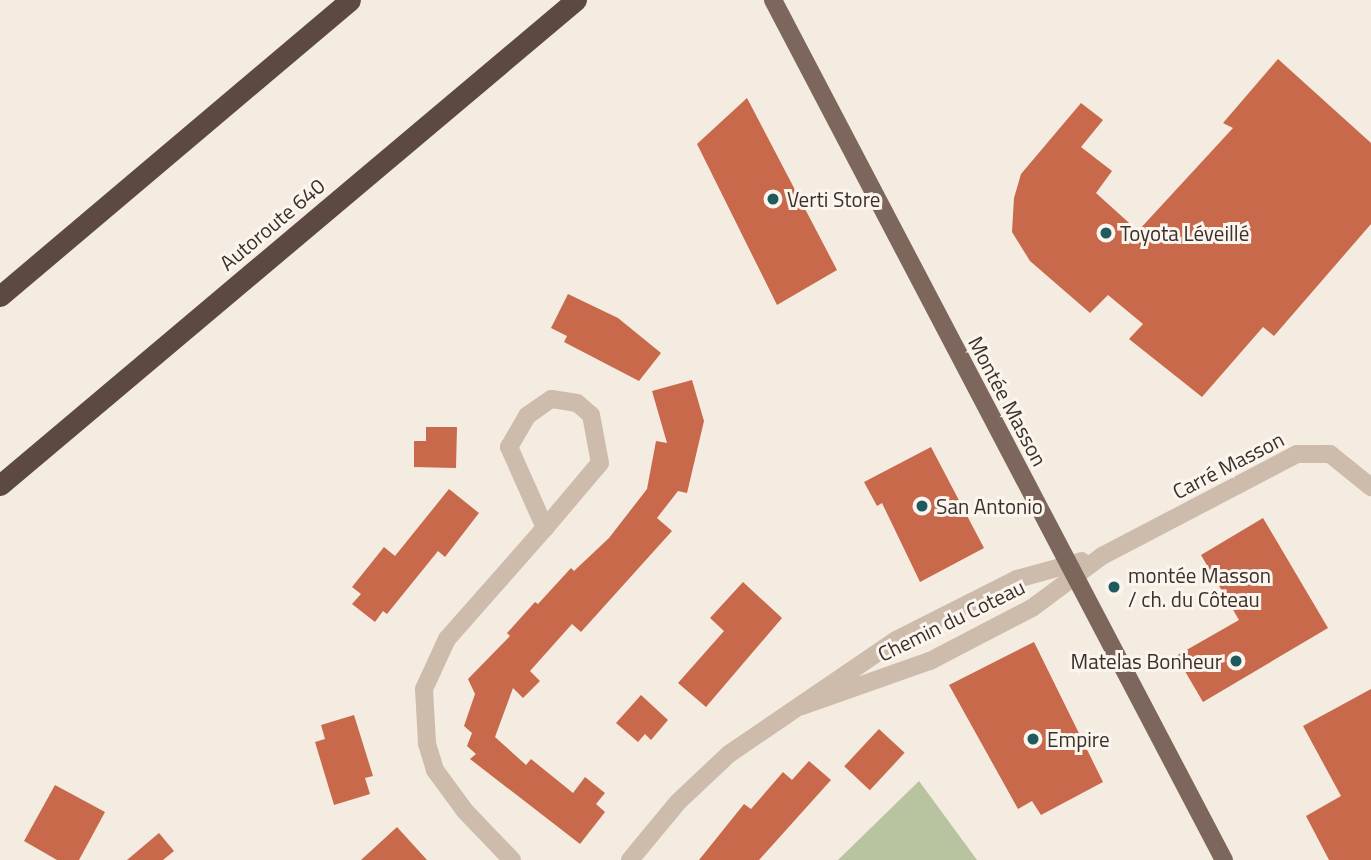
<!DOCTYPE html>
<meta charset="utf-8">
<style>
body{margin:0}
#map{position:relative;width:1371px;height:860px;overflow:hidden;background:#f4ebe1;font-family:"Titillium Web",sans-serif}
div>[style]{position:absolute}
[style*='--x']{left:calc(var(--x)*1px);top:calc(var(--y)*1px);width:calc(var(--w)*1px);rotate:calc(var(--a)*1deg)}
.green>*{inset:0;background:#b8c4a0}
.building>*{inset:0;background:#c8694b;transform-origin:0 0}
.minor>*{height:18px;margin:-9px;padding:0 9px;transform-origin:9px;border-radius:9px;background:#cdbbac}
.major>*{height:18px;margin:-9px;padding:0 9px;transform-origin:9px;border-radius:9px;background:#7d675c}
.highway>*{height:21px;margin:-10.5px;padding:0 10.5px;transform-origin:10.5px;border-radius:10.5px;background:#5c4a42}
.dots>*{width:19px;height:19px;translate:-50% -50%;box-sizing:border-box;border:4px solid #fbf5ee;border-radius:50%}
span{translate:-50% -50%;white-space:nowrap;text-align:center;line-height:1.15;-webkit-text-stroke:6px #fbf5ee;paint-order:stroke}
.poi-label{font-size:21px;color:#3b302b}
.left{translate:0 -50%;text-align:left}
.right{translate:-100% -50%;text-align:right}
.street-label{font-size:21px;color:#3b302b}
</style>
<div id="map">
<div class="green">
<div style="clip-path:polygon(919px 781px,977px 860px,838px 860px)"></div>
</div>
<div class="building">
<div style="clip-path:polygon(1278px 59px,1371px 143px,1371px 224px,1274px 336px,1263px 327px,1202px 397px,1129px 339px,1143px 324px,1108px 295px,1090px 313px,1030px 261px,1012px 232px,1014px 198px,1021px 174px,1081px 103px,1103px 120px,1081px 147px,1112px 171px,1096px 193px,1138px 231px,1233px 128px,1223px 123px)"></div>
<div style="clip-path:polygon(747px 98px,837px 270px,777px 305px,697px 144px)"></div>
<div style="clip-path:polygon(568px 294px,618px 318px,661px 353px,639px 381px,564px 342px,567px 336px,551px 328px)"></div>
<div style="clip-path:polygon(692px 380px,704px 421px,687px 493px,678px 491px,657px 518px,672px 531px,581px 632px,572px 624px,530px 671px,540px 681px,523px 698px,513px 688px,495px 737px,526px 765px,531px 759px,573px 793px,585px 777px,605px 793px,596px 804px,605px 812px,580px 844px,470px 759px,476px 754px,467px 746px,472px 733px,464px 726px,475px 694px,468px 679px,510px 636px,507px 633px,535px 602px,538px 604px,571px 568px,574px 571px,609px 538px,647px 489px,656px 441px,667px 443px,652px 391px)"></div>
<div style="clip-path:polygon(426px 427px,457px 427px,456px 468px,414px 467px,414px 441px,426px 441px)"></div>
<div style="clip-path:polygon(931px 447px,984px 548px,920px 582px,882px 503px,877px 506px,864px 482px)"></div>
<div style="clip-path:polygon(449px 489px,479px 513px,445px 557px,438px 551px,387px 614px,383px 611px,375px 622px,352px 604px,361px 594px,352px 587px,384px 547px,395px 556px)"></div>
<div style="clip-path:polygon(1263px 518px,1328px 628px,1203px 702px,1176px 656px,1239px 620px,1201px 555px)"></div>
<div style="clip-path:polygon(743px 582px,782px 618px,706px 707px,678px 683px,724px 631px,710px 618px)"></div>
<div style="clip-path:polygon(1034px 642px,1103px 782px,1041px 815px,1032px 801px,1018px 809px,949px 685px)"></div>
<div style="clip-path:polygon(1371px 689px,1371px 860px,1329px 860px,1306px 816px,1341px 796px,1303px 726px)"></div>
<div style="clip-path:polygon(641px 695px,668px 720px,651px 740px,645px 734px,638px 742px,616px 723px)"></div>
<div style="clip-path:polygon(354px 715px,373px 776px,365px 778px,370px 794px,334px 805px,315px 742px,325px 739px,321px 725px)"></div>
<div style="left:879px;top:729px;width:35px;height:51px;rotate:43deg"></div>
<div style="clip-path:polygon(809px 761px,831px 780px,759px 860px,699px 860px,744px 804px,751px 809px,783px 772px,792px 780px)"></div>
<div style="clip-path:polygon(55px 785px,105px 812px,79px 860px,57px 860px,24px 841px)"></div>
<div style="clip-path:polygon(397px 827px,427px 860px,361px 860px)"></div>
<div style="clip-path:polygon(159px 833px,174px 851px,163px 860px,127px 860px)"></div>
</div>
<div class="minor">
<div style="--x:802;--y:706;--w:136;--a:-19.4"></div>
<div style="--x:930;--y:661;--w:115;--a:-27.5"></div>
<div style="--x:1032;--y:608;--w:87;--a:-36.6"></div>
<div style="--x:1102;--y:556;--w:220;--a:-27.6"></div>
<div style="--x:1297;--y:454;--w:33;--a:0"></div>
<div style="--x:1330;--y:454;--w:53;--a:38.8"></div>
<div style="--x:512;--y:860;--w:68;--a:-133.8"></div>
<div style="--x:465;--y:811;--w:51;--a:-126.2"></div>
<div style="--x:435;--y:770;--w:28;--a:-107"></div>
<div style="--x:427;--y:743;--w:54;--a:-93.2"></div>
<div style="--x:424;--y:689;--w:55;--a:-65.3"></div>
<div style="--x:447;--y:639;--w:148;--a:-48.6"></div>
<div style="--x:545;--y:528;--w:85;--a:-49.8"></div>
<div style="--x:600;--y:463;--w:49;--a:-100.6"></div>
<div style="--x:591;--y:415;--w:18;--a:-139"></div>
<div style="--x:577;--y:403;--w:26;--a:-171"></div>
<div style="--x:551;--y:399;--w:29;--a:145"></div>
<div style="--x:527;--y:416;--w:36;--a:120"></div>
<div style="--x:509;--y:447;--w:89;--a:66"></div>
<div style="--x:630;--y:860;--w:75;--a:-50.4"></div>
<div style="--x:678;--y:802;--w:70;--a:-43.3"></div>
<div style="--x:729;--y:754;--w:202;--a:-34.3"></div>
<div style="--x:896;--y:640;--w:136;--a:-26.8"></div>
<div style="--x:1017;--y:579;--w:67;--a:-15.5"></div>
</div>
<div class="major">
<div style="--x:773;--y:0;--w:971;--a:62.33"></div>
</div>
<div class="highway">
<div style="--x:0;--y:296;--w:458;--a:-40.2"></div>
<div style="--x:0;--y:485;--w:753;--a:-40.1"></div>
</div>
<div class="dots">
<div style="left:773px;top:199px;background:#1f5a5e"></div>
<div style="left:1106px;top:233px;background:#1f5a5e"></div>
<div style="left:922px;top:506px;background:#1f5a5e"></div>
<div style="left:1114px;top:587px;background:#1f5a5e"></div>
<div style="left:1236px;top:661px;background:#1f5a5e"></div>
<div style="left:1033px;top:739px;background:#1f5a5e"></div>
</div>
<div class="poi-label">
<span class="left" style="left:787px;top:199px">Verti Store</span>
<span class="left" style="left:1120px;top:233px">Toyota Léveillé</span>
<span class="left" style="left:936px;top:506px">San Antonio</span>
<span class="left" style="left:1128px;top:587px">montée Masson<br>/ ch. du Côteau</span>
<span class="right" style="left:1222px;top:661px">Matelas Bonheur</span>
<span class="left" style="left:1047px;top:739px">Empire</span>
</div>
<div class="street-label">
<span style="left:272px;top:224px;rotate:-40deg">Autoroute 640</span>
<span style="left:1008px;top:401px;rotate:62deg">Montée Masson</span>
<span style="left:1228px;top:465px;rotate:-27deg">Carré Masson</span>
<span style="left:951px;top:620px;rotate:-26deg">Chemin du Coteau</span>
</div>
</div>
